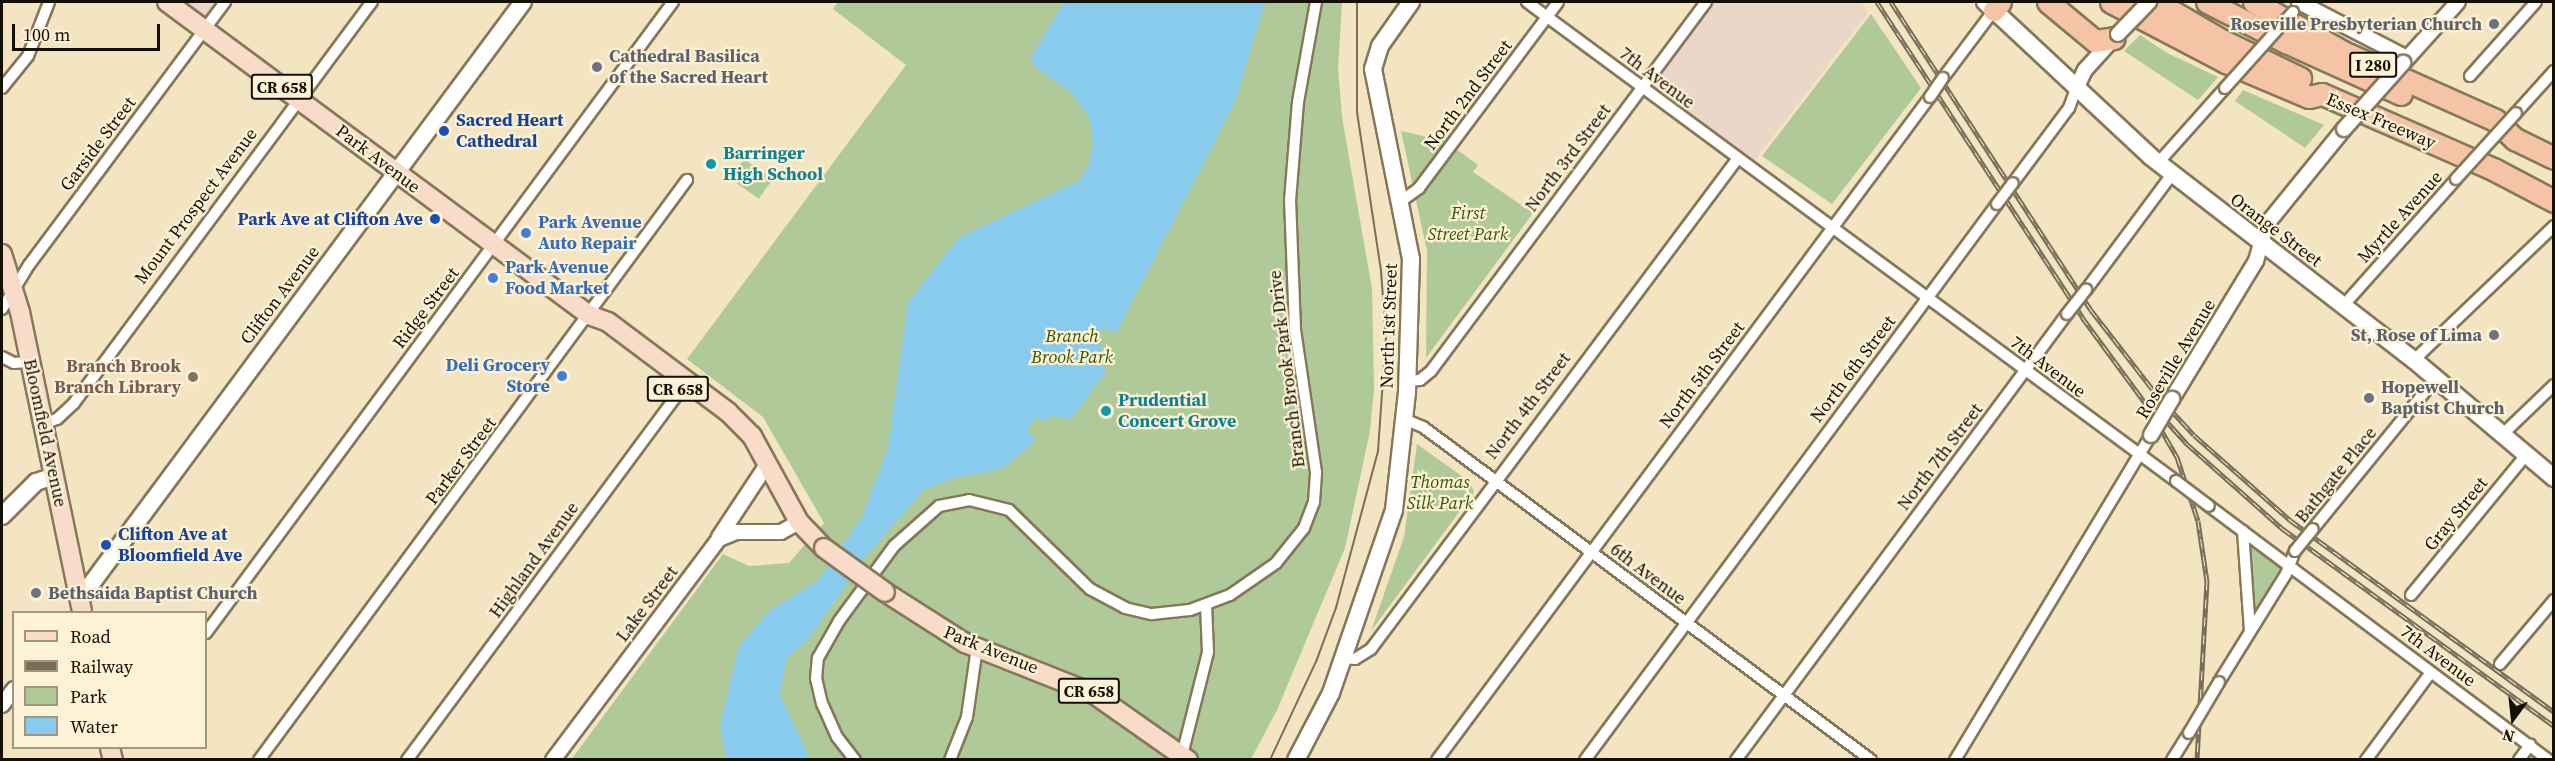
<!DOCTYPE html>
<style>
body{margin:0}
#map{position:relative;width:2555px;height:761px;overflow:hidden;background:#f3e4c2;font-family:"Source Serif 4",serif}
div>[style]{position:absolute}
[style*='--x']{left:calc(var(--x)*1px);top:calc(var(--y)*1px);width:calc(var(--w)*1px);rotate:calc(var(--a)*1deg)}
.education>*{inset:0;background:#ebd7c8}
.green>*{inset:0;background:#afc999;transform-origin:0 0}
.water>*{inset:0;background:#88cbed}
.roads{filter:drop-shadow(2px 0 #857859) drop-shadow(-2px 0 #857859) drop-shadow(0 2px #857859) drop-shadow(0 -2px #857859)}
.minor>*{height:10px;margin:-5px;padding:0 5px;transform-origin:5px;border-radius:5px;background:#fff}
.tertiary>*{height:14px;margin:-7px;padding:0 7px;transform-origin:7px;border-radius:7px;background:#fff}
.secondary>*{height:16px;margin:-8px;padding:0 8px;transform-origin:8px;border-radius:8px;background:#fff}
.primary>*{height:18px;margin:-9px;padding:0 9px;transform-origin:9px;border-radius:9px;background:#f9dbca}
.motorway>*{height:21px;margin:-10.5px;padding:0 10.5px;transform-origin:10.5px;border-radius:10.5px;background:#f5c3a6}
.tram>*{height:1.5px;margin:-0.75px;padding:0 0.75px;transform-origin:0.75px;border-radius:0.75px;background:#786e59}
.rail>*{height:5px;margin-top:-2.5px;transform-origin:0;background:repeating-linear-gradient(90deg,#fdf1d6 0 9px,#786e59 0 18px);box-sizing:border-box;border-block:2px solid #786e59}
.bridges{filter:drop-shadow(2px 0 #857859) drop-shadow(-2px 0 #857859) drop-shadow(0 2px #857859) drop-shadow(0 -2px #857859)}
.minor-bridge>*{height:10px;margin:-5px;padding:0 5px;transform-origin:5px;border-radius:5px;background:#fff}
.tertiary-bridge>*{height:14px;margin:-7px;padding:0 7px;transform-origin:7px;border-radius:7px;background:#fff}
.primary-bridge>*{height:18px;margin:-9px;padding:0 9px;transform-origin:9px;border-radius:9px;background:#f9dbca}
.dots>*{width:16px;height:16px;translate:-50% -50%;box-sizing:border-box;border:3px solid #fdf1d6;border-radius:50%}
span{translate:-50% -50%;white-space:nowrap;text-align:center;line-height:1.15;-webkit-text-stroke:4.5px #fdf1d6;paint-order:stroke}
.shield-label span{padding:2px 4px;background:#fdf1d6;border:2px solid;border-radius:4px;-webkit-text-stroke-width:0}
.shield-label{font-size:16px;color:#151005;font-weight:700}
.worship-label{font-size:18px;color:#5b616d;font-weight:700}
.right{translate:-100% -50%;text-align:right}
.left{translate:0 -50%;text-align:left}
.street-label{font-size:18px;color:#151005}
.transit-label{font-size:18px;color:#164399;font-weight:700}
.culture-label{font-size:18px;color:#0d838f;font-weight:700}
.park-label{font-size:18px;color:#365802;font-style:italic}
.shop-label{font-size:18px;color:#366cbe;font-weight:700}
.education-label{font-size:18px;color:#785e54;font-weight:700}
.frame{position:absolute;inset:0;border:3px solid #151005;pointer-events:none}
.legend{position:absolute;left:12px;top:611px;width:195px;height:138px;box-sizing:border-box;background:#fdf1d6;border:2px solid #a09782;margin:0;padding:8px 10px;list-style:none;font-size:18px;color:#151005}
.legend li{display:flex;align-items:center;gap:12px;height:30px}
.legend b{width:30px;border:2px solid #a09782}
.north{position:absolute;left:2483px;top:689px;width:60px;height:60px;-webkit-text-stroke:4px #fdf1d6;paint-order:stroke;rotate:195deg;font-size:16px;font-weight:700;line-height:24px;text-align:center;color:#151005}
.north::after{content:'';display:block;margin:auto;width:21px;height:27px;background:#151005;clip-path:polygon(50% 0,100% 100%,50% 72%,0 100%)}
.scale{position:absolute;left:12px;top:24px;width:148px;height:27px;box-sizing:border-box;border:3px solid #151005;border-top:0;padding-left:8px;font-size:18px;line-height:21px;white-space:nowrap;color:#151005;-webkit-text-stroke:4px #fdf1d6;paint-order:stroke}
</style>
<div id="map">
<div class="education">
<div style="clip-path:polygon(167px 2px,223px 2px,204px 29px)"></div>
<div style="clip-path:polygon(1710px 2px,1861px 2px,1868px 13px,1752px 164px,1647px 87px)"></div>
</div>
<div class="green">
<div style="clip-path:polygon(838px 2px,1342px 2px,1338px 67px,1342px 117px,1372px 289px,1374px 389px,1370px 431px,1345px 548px,1277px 710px,1251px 759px,571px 760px,723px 554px,749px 566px,789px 563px,824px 523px,763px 417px,687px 359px,906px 65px,833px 9px)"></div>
<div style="clip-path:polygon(1871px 14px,1921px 88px,1832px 204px,1762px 156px)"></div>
<div style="clip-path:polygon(2140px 35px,2167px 53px,2218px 77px,2198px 100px,2124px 51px)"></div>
<div style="clip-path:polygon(2243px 90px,2324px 125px,2305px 148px,2235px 101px)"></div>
<div style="clip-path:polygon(1401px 131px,1445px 141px,1478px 165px,1473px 172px,1533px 213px,1426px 358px,1427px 251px)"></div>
<div style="left:744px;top:159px;width:35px;height:24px;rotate:35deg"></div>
<div style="clip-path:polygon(1417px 444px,1470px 482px,1474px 492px,1371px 631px,1404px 537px)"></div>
<div style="clip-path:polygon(2247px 539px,2286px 569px,2253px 621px)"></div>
</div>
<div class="water">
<div style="clip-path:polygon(1064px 2px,1265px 2px,1235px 102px,1116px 333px,1103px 328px,1094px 340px,1102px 346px,1100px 361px,1106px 372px,1071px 419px,1050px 416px,1045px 422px,1037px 417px,1027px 430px,1036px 441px,1001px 469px,950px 479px,924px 490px,866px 556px,809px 638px,786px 660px,780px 695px,810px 759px,727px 759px,720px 726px,739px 646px,770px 610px,818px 581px,862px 517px,888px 448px,908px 303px,958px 238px,1080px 180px,1089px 164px,1093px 144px,1090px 119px,1073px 94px,1035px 67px,1031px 57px)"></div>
</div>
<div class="roads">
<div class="minor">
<div style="--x:1527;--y:2;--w:807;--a:36.43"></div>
<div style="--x:2470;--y:76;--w:99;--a:-48.3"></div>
<div style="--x:1943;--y:78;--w:85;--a:-53.1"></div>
<div style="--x:2;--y:88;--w:41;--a:-50.9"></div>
<div style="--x:28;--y:56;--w:58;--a:-68.7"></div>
<div style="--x:2516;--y:113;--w:57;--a:-47.9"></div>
<div style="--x:2158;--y:163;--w:101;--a:-48.2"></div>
<div style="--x:2013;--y:183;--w:94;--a:-53.3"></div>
<div style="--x:2069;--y:108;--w:20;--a:-70"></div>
<div style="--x:1400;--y:202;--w:24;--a:-36"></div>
<div style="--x:1419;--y:188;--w:232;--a:-53.2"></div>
<div style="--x:2086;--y:290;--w:144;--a:-53.4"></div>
<div style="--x:2343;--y:306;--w:170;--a:-48.3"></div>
<div style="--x:2;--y:309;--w:52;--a:-58.5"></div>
<div style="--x:29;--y:265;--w:328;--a:-53.3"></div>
<div style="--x:2;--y:357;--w:13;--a:27"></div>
<div style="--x:14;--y:363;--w:16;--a:-4"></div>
<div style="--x:2414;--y:360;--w:194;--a:-43.7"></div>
<div style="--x:1407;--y:381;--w:13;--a:-4"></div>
<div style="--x:1420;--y:380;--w:14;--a:-39"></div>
<div style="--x:1431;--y:371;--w:460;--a:-53.3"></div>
<div style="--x:1404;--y:419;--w:21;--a:23"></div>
<div style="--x:1423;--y:427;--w:558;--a:36.62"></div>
<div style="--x:43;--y:424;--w:15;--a:-20"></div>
<div style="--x:57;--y:419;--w:23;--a:-43"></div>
<div style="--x:74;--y:403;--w:500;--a:-53.4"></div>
<div style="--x:2502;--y:435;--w:72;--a:-43.9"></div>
<div style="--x:2209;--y:506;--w:424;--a:36.8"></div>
<div style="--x:2313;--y:529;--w:195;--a:-50.8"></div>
<div style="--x:2243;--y:531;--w:101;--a:86"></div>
<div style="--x:2411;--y:595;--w:181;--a:-50.6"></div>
<div style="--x:206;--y:633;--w:785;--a:-53.5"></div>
<div style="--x:1343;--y:658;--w:12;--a:5"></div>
<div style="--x:1355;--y:659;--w:19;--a:-32"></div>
<div style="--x:1371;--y:649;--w:613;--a:-53.22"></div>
<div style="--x:2500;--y:664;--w:84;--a:-49.8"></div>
<div style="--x:2219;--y:682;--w:127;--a:-58.2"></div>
<div style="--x:2286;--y:574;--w:25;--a:-69"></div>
<div style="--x:1182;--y:755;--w:106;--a:-75.8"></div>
<div style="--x:1208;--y:652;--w:47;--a:-92.4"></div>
<div style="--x:259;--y:760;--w:721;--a:-53.58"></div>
<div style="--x:407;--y:760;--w:471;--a:-53.5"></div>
<div style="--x:855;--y:760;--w:29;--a:-128"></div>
<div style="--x:837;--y:737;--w:36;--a:-114"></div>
<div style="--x:822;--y:704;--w:26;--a:-103"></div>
<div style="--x:816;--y:679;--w:21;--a:-85"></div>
<div style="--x:818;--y:658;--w:43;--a:-60.4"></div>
<div style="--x:839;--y:621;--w:93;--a:-53.7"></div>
<div style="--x:894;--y:546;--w:60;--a:-41.6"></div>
<div style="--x:939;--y:506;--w:31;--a:-11"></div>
<div style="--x:969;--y:500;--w:41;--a:14"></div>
<div style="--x:1009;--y:510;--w:113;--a:44.3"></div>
<div style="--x:1090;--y:589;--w:40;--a:28"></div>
<div style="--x:1125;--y:608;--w:28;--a:13"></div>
<div style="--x:1152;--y:614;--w:38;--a:-6"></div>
<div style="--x:1190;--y:610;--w:43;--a:-20.6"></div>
<div style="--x:1230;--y:595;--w:56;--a:-34.8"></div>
<div style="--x:1276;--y:563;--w:45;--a:-51.3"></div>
<div style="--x:1304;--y:528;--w:28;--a:-69"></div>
<div style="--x:1314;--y:502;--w:30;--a:-86"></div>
<div style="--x:1316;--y:472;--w:145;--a:-98.4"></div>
<div style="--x:1295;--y:329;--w:128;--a:-92.2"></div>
<div style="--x:1290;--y:201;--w:99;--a:-85.4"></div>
<div style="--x:1298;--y:102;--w:102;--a:-79.8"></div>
<div style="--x:950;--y:760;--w:46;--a:-68.4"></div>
<div style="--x:967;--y:717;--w:70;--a:-81.8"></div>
<div style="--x:1437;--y:760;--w:826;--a:-53.37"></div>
<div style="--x:1585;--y:760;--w:692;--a:-53.46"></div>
<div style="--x:1736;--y:760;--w:555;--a:-53.42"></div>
<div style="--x:1955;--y:760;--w:380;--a:-58.9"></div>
<div style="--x:2172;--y:760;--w:32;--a:-58"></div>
<div style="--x:2366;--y:760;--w:109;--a:-53.5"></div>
<div style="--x:2519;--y:760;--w:19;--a:-54"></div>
</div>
<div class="tertiary">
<div style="--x:2299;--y:2;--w:122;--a:27.4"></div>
<div style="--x:2403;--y:63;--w:82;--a:-48"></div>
<div style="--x:2076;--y:89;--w:21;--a:-65"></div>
<div style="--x:2085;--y:70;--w:43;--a:-47.8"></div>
<div style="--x:2172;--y:399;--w:162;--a:-58.7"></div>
<div style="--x:2256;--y:261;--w:37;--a:-74"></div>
<div style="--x:2266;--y:225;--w:124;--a:-50.9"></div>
<div style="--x:719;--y:537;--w:85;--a:-56.5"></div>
<div style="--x:2;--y:705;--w:20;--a:-53"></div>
<div style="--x:553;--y:760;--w:276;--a:-53.1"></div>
<div style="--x:719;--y:539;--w:18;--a:-22"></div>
<div style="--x:736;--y:532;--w:45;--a:0"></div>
<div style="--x:781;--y:532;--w:21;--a:-29"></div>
</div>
<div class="secondary">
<div style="--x:1985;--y:2;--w:227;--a:43"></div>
<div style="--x:2151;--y:157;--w:332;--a:37.7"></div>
<div style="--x:2414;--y:360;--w:183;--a:40.1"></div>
<div style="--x:2;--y:516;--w:48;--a:-45"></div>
<div style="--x:36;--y:482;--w:19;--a:-18"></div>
<div style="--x:80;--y:599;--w:743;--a:-53.42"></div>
<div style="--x:1296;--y:760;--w:76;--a:-62.4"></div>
<div style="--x:1331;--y:693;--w:194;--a:-71"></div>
<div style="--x:1394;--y:510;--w:118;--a:-83.7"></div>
<div style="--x:1407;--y:393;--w:134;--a:-88.3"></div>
<div style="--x:1411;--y:259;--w:194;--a:-101.3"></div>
<div style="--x:1373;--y:69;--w:24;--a:-73"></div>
<div style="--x:1380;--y:46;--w:54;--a:-54.8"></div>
</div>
<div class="primary">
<div style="--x:167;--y:2;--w:525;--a:36.56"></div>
<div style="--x:589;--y:315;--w:20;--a:20"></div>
<div style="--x:608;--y:322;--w:150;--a:36.9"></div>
<div style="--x:728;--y:412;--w:34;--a:45"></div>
<div style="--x:752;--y:436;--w:98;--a:61.3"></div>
<div style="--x:799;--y:522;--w:36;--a:46"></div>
<div style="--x:2;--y:254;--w:61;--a:72.8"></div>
<div style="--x:20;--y:312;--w:306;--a:78.3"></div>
<div style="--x:885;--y:592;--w:95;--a:32.5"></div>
<div style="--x:965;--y:643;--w:139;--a:21.6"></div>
<div style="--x:1094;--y:694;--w:115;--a:35.1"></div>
<div style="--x:110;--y:748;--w:12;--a:76"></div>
</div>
<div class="motorway">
<div style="--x:2048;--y:2;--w:61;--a:39.7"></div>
<div style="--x:2095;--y:41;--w:19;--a:-9"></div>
<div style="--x:2111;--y:2;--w:130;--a:27.6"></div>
<div style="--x:2226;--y:62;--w:90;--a:22.9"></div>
<div style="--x:2309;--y:97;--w:13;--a:-13"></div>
<div style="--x:2322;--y:94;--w:189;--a:23.7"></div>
<div style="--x:2495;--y:170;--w:67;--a:27.7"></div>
<div style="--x:2156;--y:2;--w:75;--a:30.3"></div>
<div style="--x:2221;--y:40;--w:88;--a:25.7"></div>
<div style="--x:2207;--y:2;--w:89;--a:26.9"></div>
<div style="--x:2286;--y:42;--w:126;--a:24.3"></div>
<div style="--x:2254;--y:2;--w:102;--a:29.3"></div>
<div style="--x:2343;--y:52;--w:167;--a:24.1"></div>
<div style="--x:2495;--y:120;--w:28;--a:44"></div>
<div style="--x:2515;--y:139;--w:43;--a:26"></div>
<div style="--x:1994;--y:10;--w:10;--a:-53"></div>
</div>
</div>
<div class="tram">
<div style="--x:1270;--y:760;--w:108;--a:-64.9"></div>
<div style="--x:1316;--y:662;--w:58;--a:-69.7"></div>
<div style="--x:1336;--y:608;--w:163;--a:-75"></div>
<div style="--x:1378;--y:451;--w:113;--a:-86"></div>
<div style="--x:1386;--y:338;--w:67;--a:-94.3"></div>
<div style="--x:1381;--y:271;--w:161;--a:-98.6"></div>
<div style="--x:1357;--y:112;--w:110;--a:-90"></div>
</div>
<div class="rail">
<div style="--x:1877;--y:2;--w:376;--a:56.9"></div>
<div style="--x:2082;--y:317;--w:112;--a:53.7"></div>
<div style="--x:2148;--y:407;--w:58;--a:59.9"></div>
<div style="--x:2177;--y:457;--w:67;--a:71.8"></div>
<div style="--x:2198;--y:521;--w:61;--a:81.5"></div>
<div style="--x:2207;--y:581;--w:179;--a:93.2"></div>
<div style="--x:1891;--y:2;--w:367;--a:57"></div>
<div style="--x:2091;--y:310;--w:108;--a:52.2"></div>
<div style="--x:2157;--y:395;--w:54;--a:47.2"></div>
<div style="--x:2194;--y:435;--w:128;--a:41.5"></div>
<div style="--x:2290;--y:520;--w:326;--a:36"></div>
<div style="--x:2161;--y:415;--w:38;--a:48"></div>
<div style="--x:2186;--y:443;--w:130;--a:41.6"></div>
<div style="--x:2283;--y:529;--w:335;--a:36"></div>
</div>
<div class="bridges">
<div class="minor-bridge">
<div style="--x:2225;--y:88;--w:102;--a:-48.2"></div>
<div style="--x:1930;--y:97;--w:23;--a:-56"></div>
<div style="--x:2456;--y:179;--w:89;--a:-47.7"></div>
<div style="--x:1997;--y:204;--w:26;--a:-53"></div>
<div style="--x:2067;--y:314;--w:31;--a:-52"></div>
<div style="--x:2176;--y:481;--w:41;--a:37.1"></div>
<div style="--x:2295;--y:551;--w:28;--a:-51"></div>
<div style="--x:2189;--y:733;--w:59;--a:-59.5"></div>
</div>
<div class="tertiary-bridge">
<div style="--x:2118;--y:34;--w:45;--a:-45.9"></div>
<div style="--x:2344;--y:129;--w:89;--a:-48.2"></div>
<div style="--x:2151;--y:435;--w:42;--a:-59.7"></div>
</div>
<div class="primary-bridge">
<div style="--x:824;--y:548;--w:75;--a:35.8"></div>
</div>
</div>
<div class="dots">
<div style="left:2494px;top:24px;background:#6b7280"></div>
<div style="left:597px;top:67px;background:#6b7280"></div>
<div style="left:444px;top:131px;background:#1a4fb4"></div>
<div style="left:711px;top:164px;background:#0f9aa8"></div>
<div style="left:435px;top:219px;background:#1a4fb4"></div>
<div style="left:526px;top:233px;background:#3f7fe0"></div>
<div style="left:493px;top:278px;background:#3f7fe0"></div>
<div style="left:2494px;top:335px;background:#6b7280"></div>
<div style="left:562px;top:376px;background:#3f7fe0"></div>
<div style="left:193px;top:377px;background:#8d6e63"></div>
<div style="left:2369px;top:398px;background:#6b7280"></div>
<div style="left:1106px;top:411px;background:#0f9aa8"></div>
<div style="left:106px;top:545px;background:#1a4fb4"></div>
<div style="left:36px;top:593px;background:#6b7280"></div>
</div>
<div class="shield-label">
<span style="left:2373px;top:65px">I 280</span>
<span style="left:282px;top:87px">CR 658</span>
<span style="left:678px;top:389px">CR 658</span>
<span style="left:1089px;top:691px">CR 658</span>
</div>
<div class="worship-label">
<span class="right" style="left:2482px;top:24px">Roseville Presbyterian Church</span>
<span class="left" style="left:609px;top:67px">Cathedral Basilica<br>of the Sacred Heart</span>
<span class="right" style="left:2482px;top:335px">St, Rose of Lima</span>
<span class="left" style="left:2381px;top:398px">Hopewell<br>Baptist Church</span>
<span class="left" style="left:48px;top:593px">Bethsaida Baptist Church</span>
</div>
<div class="street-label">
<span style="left:1657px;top:78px;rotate:37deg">7th Avenue</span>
<span style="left:1468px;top:95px;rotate:-53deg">North 2nd Street</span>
<span style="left:2381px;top:121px;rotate:23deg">Essex Freeway</span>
<span style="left:98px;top:144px;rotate:-53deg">Garside Street</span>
<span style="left:1568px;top:158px;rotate:-53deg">North 3rd Street</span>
<span style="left:378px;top:159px;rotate:37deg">Park Avenue</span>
<span style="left:196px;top:206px;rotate:-53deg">Mount Prospect Avenue</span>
<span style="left:2400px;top:217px;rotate:-48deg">Myrtle Avenue</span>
<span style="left:2276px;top:230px;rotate:37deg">Orange Street</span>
<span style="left:280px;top:295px;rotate:-53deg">Clifton Avenue</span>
<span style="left:426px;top:308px;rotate:-53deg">Ridge Street</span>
<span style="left:1389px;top:326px;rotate:-88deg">North 1st Street</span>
<span style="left:2176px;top:359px;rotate:-59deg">Roseville Avenue</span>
<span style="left:2048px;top:367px;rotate:37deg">7th Avenue</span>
<span style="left:1287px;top:369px;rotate:-97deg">Branch Brook Park Drive</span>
<span style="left:1853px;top:369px;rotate:-53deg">North 6th Street</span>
<span style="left:1702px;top:375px;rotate:-53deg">North 5th Street</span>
<span style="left:1528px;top:406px;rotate:-53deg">North 4th Street</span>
<span style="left:45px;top:433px;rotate:78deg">Bloomfield Avenue</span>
<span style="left:1940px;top:457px;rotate:-53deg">North 7th Street</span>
<span style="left:461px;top:461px;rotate:-53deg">Parker Street</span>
<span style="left:2336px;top:475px;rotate:-51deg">Bathgate Place</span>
<span style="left:2456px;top:514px;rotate:-51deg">Gray Street</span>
<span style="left:534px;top:560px;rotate:-54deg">Highland Avenue</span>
<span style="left:1648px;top:574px;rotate:37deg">6th Avenue</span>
<span style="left:647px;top:604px;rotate:-53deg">Lake Street</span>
<span style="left:991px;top:650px;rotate:22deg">Park Avenue</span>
<span style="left:2438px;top:656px;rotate:37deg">7th Avenue</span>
</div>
<div class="transit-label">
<span class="left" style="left:456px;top:131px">Sacred Heart<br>Cathedral</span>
<span class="right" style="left:423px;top:219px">Park Ave at Clifton Ave</span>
<span class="left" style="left:118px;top:545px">Clifton Ave at<br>Bloomfield Ave</span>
</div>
<div class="culture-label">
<span class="left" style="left:723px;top:164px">Barringer<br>High School</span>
<span class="left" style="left:1118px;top:411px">Prudential<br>Concert Grove</span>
</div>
<div class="park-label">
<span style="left:1468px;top:224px">First<br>Street Park</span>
<span style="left:1072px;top:347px">Branch<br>Brook Park</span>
<span style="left:1440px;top:493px">Thomas<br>Silk Park</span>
</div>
<div class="shop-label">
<span class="left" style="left:538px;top:233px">Park Avenue<br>Auto Repair</span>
<span class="left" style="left:505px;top:278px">Park Avenue<br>Food Market</span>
<span class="right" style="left:550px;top:376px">Deli Grocery<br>Store</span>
</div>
<div class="education-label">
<span class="right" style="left:181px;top:377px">Branch Brook<br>Branch Library</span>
</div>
<div class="frame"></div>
<ul class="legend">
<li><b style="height:8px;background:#f9dbca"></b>Road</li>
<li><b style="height:8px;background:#786e59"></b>Railway</li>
<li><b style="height:16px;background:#afc999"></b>Park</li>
<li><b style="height:16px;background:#88cbed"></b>Water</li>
</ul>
<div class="north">N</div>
<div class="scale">100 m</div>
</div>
